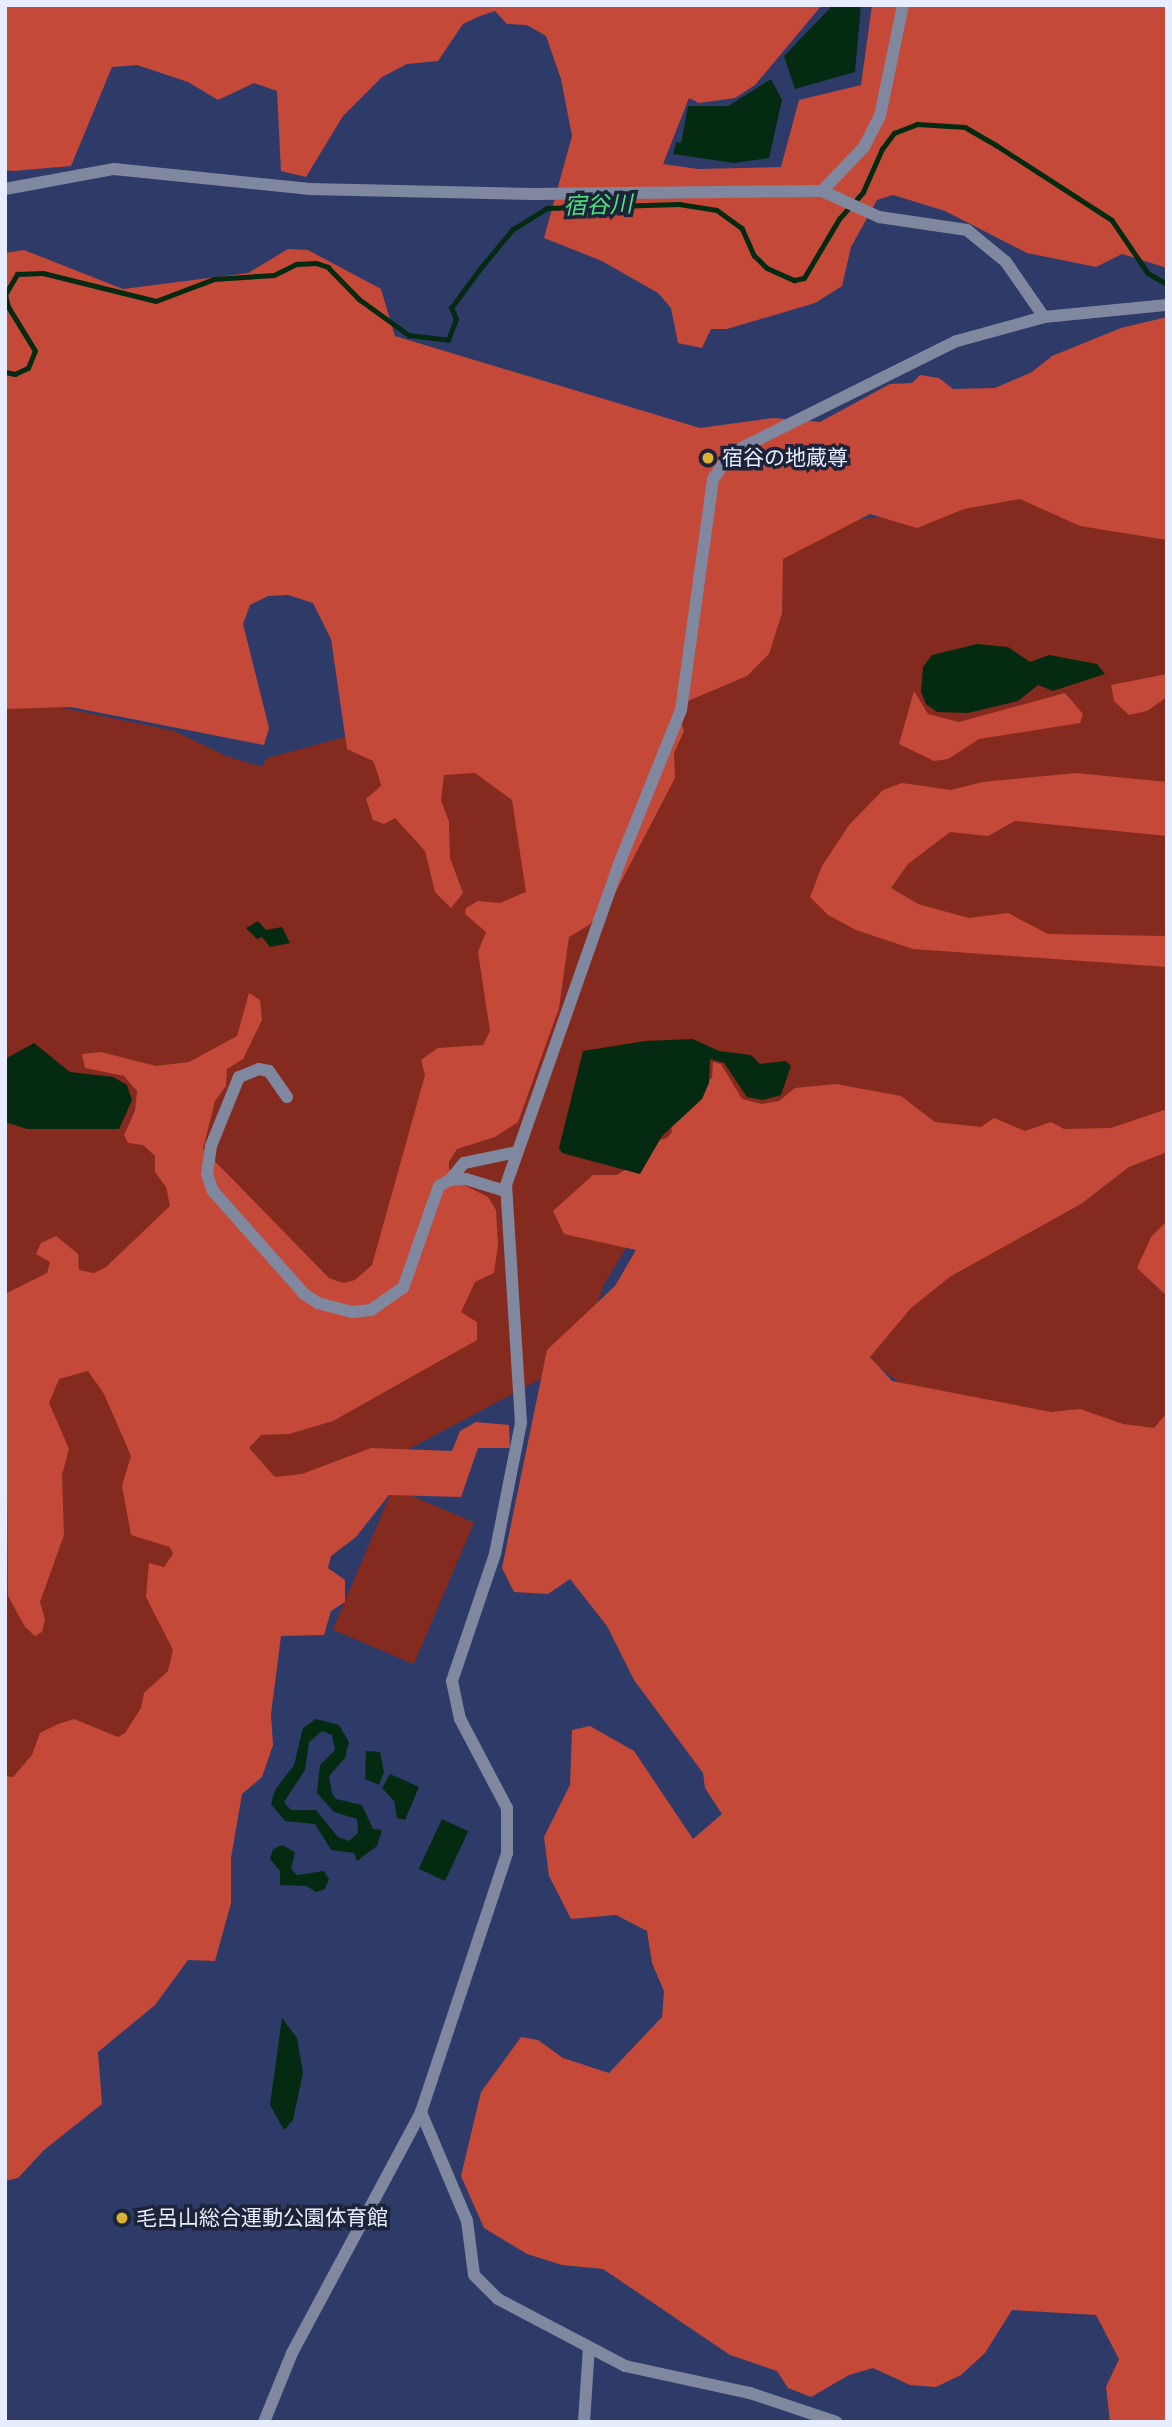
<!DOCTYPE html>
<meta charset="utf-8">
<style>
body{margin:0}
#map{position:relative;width:1172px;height:2427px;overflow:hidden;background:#2e3b69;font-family:Karla,"Noto Sans JP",sans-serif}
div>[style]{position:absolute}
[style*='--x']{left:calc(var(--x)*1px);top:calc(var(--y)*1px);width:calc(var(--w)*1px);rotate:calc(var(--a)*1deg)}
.green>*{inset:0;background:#852a1e;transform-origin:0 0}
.forest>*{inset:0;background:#c54939}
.water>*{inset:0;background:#042b11;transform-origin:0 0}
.stream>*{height:4.5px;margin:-2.25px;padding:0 2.25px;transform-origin:2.25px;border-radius:2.25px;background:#042b11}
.street>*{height:12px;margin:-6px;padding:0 6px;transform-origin:6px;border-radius:6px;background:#8088a0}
.dots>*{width:19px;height:19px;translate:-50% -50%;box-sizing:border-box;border:4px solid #1d2439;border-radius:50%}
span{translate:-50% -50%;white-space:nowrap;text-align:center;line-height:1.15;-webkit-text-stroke:7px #1d2439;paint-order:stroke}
.poi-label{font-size:21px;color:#e7edff}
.left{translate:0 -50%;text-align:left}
.water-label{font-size:23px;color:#4ae27b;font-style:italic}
.frame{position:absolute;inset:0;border:7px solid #e7edff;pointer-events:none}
</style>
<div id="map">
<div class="green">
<div style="clip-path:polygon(991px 493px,1167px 516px,1167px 1574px,1132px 1557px,880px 1368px,801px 1267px,630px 1242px,604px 1284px,578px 1359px,240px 1539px,164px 1868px,5px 1851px,5px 696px,174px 731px,226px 756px,262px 767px,267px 758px,349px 736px,819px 523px,924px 513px)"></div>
<div style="left:393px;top:1488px;width:88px;height:154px;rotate:23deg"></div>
</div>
<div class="forest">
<div style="clip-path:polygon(5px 5px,822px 5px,755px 85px,735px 98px,699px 103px,689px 98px,663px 164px,698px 169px,781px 167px,799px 100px,861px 85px,872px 5px,1167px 5px,1167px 268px,1122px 254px,1096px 267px,1027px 253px,945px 211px,893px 195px,877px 200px,851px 247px,842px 286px,815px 303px,727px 329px,711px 329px,702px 348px,678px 343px,671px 308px,658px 293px,602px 261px,544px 238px,572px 136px,561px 79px,546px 36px,527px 25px,507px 24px,495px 11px,480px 16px,463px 24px,438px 61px,407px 64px,382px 77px,343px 116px,306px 177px,281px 171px,277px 91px,254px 83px,218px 100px,188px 82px,137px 65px,112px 67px,71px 166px,13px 171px,5px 170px)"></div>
<div style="clip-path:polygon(288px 249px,308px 250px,381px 289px,395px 336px,700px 428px,773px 418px,820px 422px,890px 384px,912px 383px,920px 375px,939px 378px,953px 389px,995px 388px,1032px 372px,1052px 356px,1121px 328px,1167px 317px,1167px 540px,1080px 526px,1020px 499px,964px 509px,917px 528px,870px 514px,783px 559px,782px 613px,769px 654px,747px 676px,676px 706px,684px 731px,674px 753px,675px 778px,610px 903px,589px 925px,569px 937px,559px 1008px,518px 1122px,495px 1137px,457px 1149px,449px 1162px,449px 1169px,466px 1186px,488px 1197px,496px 1210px,498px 1245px,494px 1273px,475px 1282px,461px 1312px,477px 1322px,477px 1340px,333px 1421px,289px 1434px,261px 1435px,249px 1448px,275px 1477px,302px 1474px,371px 1448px,452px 1451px,460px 1431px,476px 1422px,509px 1425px,510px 1448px,478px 1448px,461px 1497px,389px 1495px,356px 1537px,331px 1556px,328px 1568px,345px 1580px,345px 1602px,331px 1611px,324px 1635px,281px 1636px,271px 1714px,273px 1745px,262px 1777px,242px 1794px,231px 1858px,231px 1903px,215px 1961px,188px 1960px,155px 2005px,98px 2052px,102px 2104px,44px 2150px,18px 2178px,5px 2181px,5px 1776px,13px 1777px,32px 1755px,40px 1733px,58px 1724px,74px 1719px,118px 1737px,125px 1733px,141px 1708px,144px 1693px,168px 1671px,173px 1650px,146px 1597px,149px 1563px,164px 1567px,173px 1554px,170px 1547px,131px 1535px,122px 1486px,131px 1456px,104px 1394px,88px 1371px,59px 1379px,49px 1403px,69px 1449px,62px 1475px,64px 1535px,40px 1602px,45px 1619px,42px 1632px,35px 1636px,25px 1627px,8px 1596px,5px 1294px,47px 1273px,50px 1262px,36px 1254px,41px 1243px,56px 1236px,78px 1254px,79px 1270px,94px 1273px,106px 1267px,170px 1206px,166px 1187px,155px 1172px,155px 1156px,143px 1145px,128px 1143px,124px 1135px,135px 1111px,137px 1091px,124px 1076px,85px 1068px,82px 1054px,101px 1052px,156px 1066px,189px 1062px,237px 1036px,249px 993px,260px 1000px,262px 1020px,243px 1059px,227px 1069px,226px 1086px,215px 1101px,203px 1149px,329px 1278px,343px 1283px,355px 1280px,372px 1265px,425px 1075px,421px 1060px,438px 1048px,483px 1045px,490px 1031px,478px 952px,486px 932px,465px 914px,466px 908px,478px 901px,500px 903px,526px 892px,512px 800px,475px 773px,444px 775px,441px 800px,449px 822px,450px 858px,463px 893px,451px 908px,435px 892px,425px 851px,395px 818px,384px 824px,373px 820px,366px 799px,381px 786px,378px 774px,373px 761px,347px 749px,331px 639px,313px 603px,288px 595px,268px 596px,250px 605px,243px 624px,269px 728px,264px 745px,71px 707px,5px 709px,5px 253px,24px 250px,123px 289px,248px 273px)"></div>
<div style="clip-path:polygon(1167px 674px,1167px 697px,1147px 711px,1129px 715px,1114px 701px,1111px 685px)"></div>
<div style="clip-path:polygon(914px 691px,928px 714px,959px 722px,1065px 693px,1083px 714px,1080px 723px,979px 739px,948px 759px,934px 761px,899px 744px)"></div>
<div style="clip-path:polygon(1076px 773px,1167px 782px,1167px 836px,1015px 821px,988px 836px,950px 832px,908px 864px,891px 888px,918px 904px,969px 918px,1008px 913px,1048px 934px,1167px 936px,1167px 967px,913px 949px,856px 930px,828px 915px,810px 897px,822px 866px,849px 825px,883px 790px,902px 783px,951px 790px,983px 782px)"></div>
<div style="clip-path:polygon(713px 1062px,721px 1064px,742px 1099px,762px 1104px,779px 1101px,795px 1088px,836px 1084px,901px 1096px,935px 1122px,981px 1127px,994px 1118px,1025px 1131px,1051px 1122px,1064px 1129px,1111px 1128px,1167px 1109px,1167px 1152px,1129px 1167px,1081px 1204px,951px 1276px,911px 1308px,870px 1357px,892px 1381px,1051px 1412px,1080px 1409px,1123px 1424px,1154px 1428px,1167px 1413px,1167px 2422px,1110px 2422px,1106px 2387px,1119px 2359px,1096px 2315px,1012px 2310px,985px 2353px,961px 2375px,936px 2387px,910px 2385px,873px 2368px,849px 2375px,811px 2397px,788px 2388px,777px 2371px,730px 2355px,603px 2269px,562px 2265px,527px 2254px,484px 2228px,461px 2176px,481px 2092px,521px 2037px,538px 2040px,563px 2058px,609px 2073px,662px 2017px,664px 1991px,652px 1963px,647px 1931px,616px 1915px,571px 1919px,549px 1876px,544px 1837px,570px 1785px,572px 1730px,590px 1726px,634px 1751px,693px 1839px,722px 1814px,705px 1788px,703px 1773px,634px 1680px,607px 1626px,570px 1579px,548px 1594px,514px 1592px,502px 1568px,547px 1350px,615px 1286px,636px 1250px,564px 1234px,553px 1211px,593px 1175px,617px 1175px,638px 1161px,652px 1142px,667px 1138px,672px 1132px,669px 1113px,712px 1078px)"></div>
<div style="clip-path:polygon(1167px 1221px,1167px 1296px,1137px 1268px,1151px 1237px)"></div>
</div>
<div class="water">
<div style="clip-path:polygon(833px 5px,861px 5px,855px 72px,795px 89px,784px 56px)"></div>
<div style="clip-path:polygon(771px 79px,782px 100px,769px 158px,734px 163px,673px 154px,676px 142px,681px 143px,688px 106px,728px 106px)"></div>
<div style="clip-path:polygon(977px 644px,1008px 647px,1030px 662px,1049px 655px,1097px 664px,1105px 674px,1053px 691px,1038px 685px,1018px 701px,968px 713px,937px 712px,926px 704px,921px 692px,923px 667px,932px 655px)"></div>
<div style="clip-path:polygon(258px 921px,266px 930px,282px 927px,290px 943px,270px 947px,262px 937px,257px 939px,246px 928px)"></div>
<div style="clip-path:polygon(693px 1039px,719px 1051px,751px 1055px,760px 1064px,786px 1061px,791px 1066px,781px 1095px,763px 1100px,747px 1097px,724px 1063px,710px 1059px,709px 1083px,702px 1099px,662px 1136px,640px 1174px,562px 1153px,559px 1148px,583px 1051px,645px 1041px)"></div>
<div style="clip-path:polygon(34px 1043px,70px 1072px,113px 1077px,127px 1085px,132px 1100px,119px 1129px,27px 1129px,5px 1122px,5px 1059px)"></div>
<div style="clip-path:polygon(evenodd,316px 1719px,339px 1725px,349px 1742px,345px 1758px,329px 1776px,332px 1793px,336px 1799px,362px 1805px,373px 1829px,382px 1830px,377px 1846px,357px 1861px,354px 1853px,331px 1850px,315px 1824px,285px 1821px,271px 1804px,275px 1790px,294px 1765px,303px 1728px,316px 1719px,322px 1731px,332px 1735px,335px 1750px,320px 1765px,317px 1793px,334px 1812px,357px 1819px,358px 1833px,349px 1841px,338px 1837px,316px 1810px,291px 1810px,284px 1802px,305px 1770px,309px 1742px,322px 1731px)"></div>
<div style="clip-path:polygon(366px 1751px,380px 1752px,384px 1772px,379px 1785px,365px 1779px)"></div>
<div style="clip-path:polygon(390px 1774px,419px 1787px,405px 1820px,397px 1818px,394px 1801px,382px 1788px)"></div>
<div style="left:442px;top:1819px;width:29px;height:55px;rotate:25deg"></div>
<div style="clip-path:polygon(282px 1845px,295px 1852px,291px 1869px,297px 1875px,324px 1871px,329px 1879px,325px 1889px,316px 1892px,307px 1886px,280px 1885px,280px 1871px,270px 1859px,273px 1849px)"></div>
<div style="clip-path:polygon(282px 2018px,297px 2038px,303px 2073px,293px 2120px,284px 2130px,270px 2105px)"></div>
</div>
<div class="stream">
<div style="--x:5;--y:372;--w:10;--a:11"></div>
<div style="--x:15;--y:374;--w:14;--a:-25"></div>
<div style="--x:28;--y:368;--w:18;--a:-68"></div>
<div style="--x:35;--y:351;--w:52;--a:-121.5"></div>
<div style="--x:8;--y:307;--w:12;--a:-104"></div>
<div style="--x:5;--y:295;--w:24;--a:-60"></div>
<div style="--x:17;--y:274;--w:26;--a:-2"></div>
<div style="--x:43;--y:273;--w:116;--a:13.9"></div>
<div style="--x:156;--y:301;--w:62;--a:-20.8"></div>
<div style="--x:214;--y:279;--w:60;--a:-3.8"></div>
<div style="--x:274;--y:275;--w:25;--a:-26"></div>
<div style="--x:297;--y:264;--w:19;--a:-3"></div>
<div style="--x:316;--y:263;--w:13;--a:18"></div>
<div style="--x:328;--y:267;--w:45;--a:45.9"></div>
<div style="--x:359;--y:299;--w:62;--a:35.8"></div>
<div style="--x:409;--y:335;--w:39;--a:7"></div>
<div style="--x:448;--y:340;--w:22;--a:-69"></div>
<div style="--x:456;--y:319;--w:12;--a:-114"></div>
<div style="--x:451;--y:308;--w:47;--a:-53.6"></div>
<div style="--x:479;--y:270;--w:52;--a:-50.5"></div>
<div style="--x:512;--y:230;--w:41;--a:-32.2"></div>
<div style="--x:547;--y:208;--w:132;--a:-1.7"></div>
<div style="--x:679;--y:204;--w:38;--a:9"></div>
<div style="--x:717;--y:210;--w:31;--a:36"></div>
<div style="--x:742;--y:228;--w:30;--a:66"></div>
<div style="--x:754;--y:255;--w:18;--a:45"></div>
<div style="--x:767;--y:268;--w:30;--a:24"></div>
<div style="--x:794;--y:280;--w:10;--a:-11"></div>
<div style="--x:804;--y:278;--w:69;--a:-59.3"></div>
<div style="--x:839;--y:219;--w:36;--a:-48"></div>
<div style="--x:863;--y:192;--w:47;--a:-66.2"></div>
<div style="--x:882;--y:149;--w:20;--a:-53"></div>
<div style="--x:894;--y:133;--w:25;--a:-21"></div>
<div style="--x:917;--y:124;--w:48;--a:3.6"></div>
<div style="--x:965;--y:127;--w:36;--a:30"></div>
<div style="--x:996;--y:145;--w:138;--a:32.9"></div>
<div style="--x:1112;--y:220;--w:64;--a:55.8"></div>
<div style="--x:1148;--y:273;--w:22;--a:30"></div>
</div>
<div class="street">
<div style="--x:5;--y:189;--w:111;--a:-10.4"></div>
<div style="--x:114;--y:169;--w:197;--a:5.8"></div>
<div style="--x:310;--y:189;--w:224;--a:1.3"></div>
<div style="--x:534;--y:194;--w:288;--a:-0.6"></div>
<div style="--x:822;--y:191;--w:63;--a:24.5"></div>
<div style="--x:879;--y:217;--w:89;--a:8.4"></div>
<div style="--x:967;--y:230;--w:50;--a:39.4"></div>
<div style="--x:1006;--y:262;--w:67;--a:55.4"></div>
<div style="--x:822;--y:191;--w:61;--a:-46.3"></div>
<div style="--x:864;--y:147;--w:35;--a:-63"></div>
<div style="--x:880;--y:116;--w:113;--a:-78.3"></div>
<div style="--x:287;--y:1097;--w:32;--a:-125"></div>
<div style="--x:269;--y:1071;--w:10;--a:-169"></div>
<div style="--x:259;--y:1069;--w:22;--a:158"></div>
<div style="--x:239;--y:1077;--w:74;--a:112.1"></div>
<div style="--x:211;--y:1146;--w:28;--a:98"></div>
<div style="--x:207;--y:1174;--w:18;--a:71"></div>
<div style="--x:213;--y:1191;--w:137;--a:48.5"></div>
<div style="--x:304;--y:1294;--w:17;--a:33"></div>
<div style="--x:318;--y:1303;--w:35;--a:15"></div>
<div style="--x:352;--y:1312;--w:19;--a:-6"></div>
<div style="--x:371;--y:1310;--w:39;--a:-35"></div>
<div style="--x:403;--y:1288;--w:108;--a:-70.6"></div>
<div style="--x:439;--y:1186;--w:13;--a:-29"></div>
<div style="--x:450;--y:1180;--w:16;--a:-4"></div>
<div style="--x:466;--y:1179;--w:41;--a:17.1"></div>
<div style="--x:450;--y:1180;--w:22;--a:-51"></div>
<div style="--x:464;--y:1163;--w:54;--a:-11.7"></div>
<div style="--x:421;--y:2112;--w:118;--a:67.1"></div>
<div style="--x:467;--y:2221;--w:54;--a:82.6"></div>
<div style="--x:474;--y:2275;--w:34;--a:45"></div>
<div style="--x:498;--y:2299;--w:144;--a:27.8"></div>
<div style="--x:625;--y:2366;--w:128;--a:12.2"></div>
<div style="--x:750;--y:2393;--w:91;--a:18.6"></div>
<div style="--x:264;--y:2422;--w:74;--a:-67.9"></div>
<div style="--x:292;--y:2353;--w:273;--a:-61.8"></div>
<div style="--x:421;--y:2112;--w:273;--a:-71.6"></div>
<div style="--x:507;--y:1853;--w:45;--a:-90"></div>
<div style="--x:507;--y:1808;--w:101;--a:-117.8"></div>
<div style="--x:460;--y:1719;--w:39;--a:-102"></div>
<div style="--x:452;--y:1681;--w:134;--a:-71.3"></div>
<div style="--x:495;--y:1554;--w:134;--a:-78.8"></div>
<div style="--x:521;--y:1423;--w:238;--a:-93.6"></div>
<div style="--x:506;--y:1185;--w:340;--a:-70.6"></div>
<div style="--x:619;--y:864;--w:166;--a:-68.1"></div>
<div style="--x:681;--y:710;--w:233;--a:-82.1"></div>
<div style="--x:713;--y:479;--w:32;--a:-55"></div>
<div style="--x:731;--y:453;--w:252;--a:-26.4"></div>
<div style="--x:957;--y:341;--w:90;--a:-15.4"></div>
<div style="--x:1044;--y:317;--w:124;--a:-5.6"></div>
<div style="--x:584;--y:2422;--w:75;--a:-86.2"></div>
</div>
<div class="dots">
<div style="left:708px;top:458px;background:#dbb233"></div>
<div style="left:122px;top:2218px;background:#dbb233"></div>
</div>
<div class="poi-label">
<span class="left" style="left:722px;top:458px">宿谷の地蔵尊</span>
<span class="left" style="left:136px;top:2218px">毛呂山総合運動公園体育館</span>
</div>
<div class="water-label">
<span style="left:598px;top:206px;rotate:-2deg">宿谷川</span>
</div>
<div class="frame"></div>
</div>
